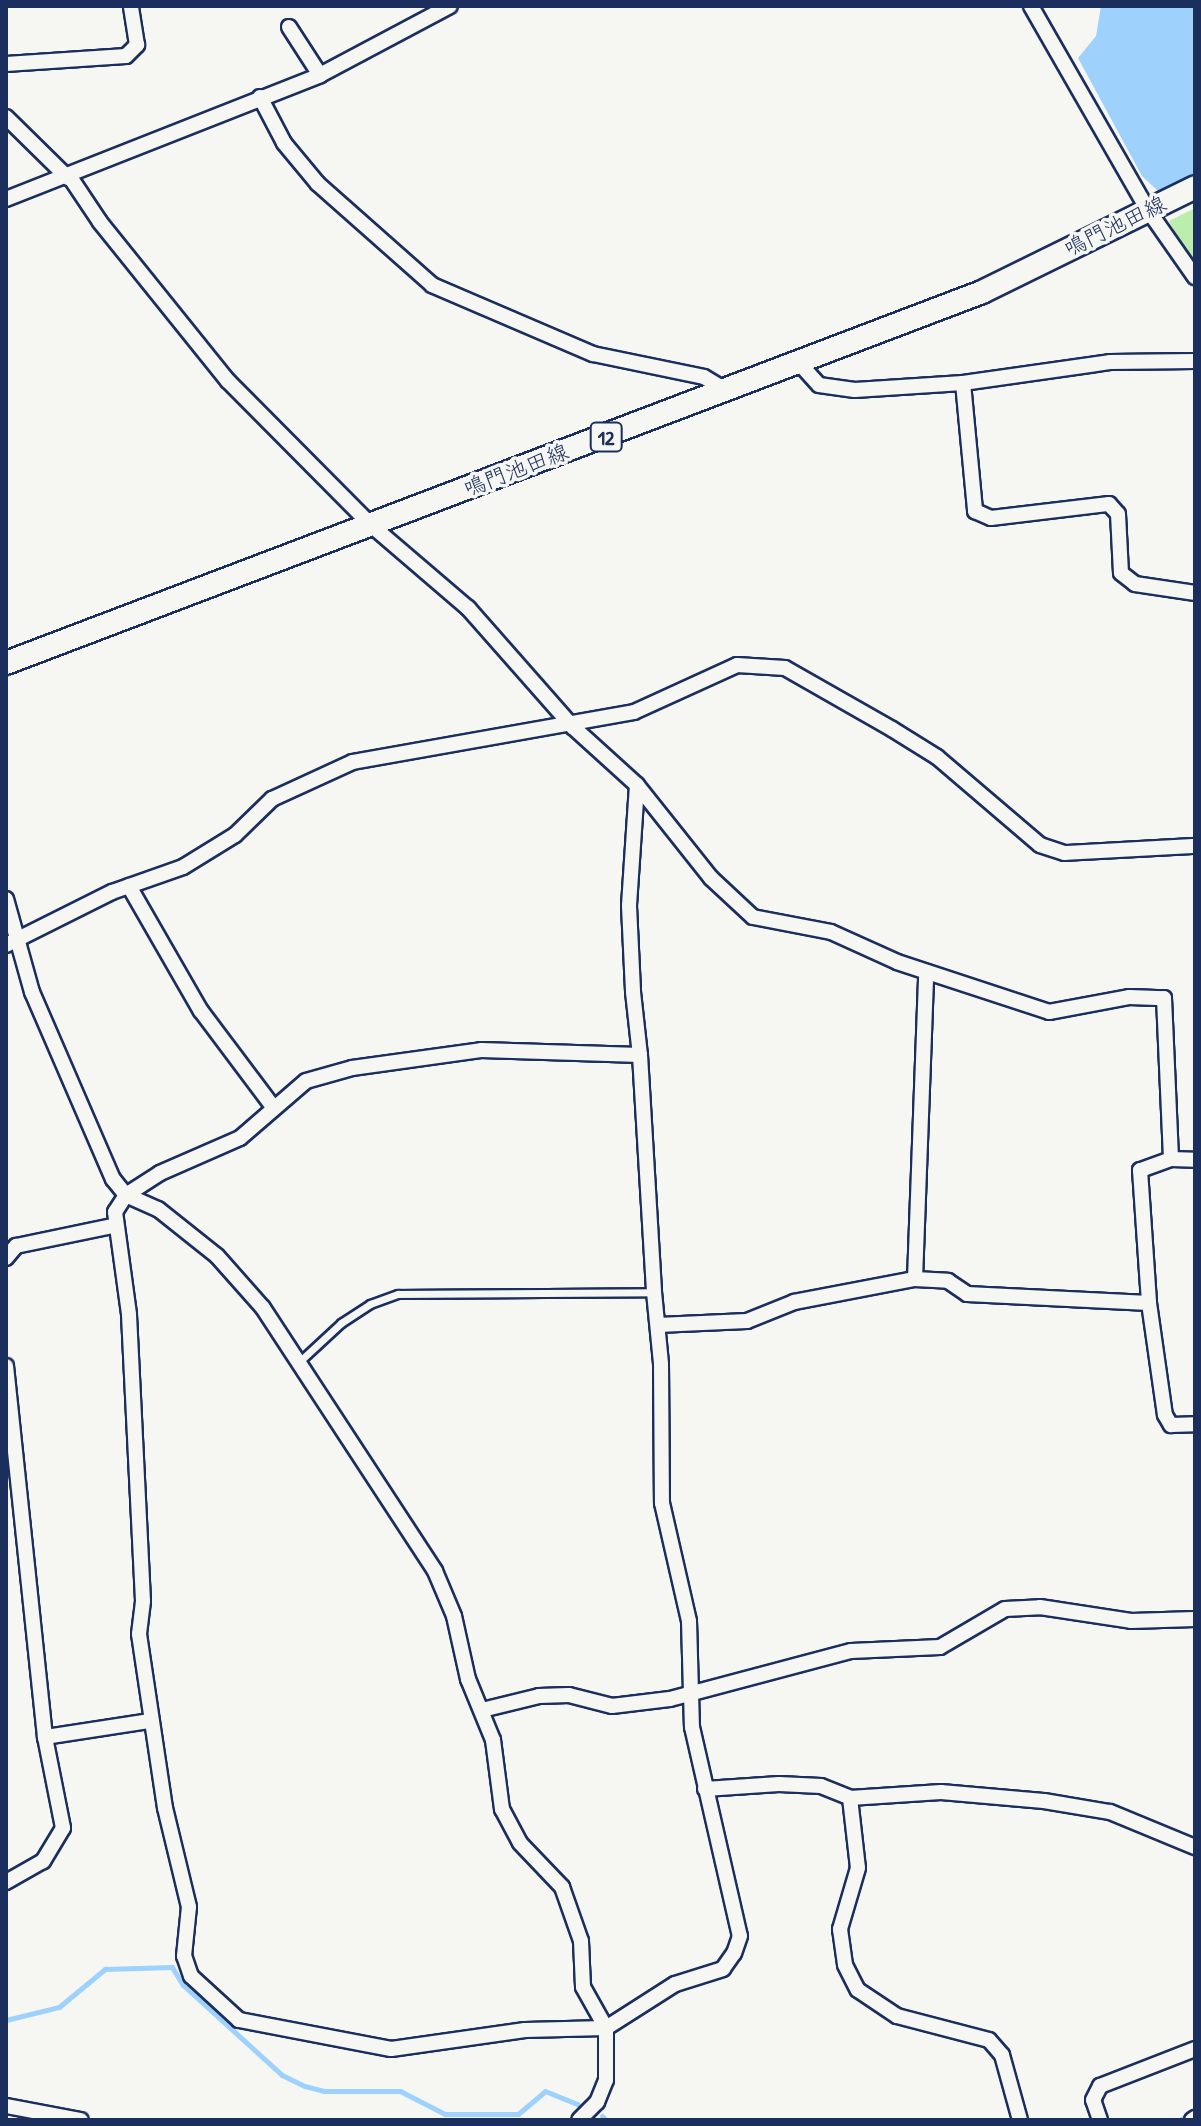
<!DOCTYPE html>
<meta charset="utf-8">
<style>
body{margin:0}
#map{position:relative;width:1201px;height:2126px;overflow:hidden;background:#f6f6f2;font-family:"Patrick Hand","Klee One",sans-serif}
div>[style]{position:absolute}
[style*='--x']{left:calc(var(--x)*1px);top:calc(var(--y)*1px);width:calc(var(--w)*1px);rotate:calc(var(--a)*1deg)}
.green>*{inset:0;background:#bcedac}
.water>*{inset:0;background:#9ed2fc}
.stream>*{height:5px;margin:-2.5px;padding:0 2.5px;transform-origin:2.5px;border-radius:2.5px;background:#9ed2fc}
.roads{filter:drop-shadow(2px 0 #1b2f5e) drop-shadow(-2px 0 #1b2f5e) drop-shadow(0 2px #1b2f5e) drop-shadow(0 -2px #1b2f5e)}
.lane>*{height:7px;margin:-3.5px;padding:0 3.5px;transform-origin:3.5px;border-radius:3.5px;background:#f6f6f2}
.street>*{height:14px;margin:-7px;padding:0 7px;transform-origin:7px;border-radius:7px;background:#f6f6f2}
.primary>*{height:22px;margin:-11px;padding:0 11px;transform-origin:11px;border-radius:11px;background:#f6f6f2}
span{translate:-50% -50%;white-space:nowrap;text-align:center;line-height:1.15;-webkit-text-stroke:7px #f6f6f2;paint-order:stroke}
.shield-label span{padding:2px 6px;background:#f6f6f2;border:2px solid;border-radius:6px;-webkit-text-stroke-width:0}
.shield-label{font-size:20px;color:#1b2f5e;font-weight:700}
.street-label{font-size:22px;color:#1b2f5e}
.frame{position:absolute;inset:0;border:8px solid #1b2f5e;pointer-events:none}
</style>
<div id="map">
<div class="green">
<div style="clip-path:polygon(1195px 208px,1195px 267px,1169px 221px)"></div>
</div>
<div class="water">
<div style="clip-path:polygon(1101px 6px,1195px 6px,1195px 175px,1159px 192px,1142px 176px,1078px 58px,1096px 36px)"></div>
</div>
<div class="stream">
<div style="--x:6;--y:2020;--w:55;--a:-13.8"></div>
<div style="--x:59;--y:2007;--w:60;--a:-39.6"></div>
<div style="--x:105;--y:1969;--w:67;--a:-1.7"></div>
<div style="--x:172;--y:1967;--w:21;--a:59"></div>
<div style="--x:183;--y:1985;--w:134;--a:42.3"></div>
<div style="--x:282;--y:2075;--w:25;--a:26"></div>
<div style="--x:305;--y:2086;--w:20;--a:15"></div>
<div style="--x:324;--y:2091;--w:76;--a:0"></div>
<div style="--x:400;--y:2091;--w:51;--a:27.1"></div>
<div style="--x:445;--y:2114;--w:73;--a:0"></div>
<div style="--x:518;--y:2114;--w:35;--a:-40"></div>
<div style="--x:545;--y:2091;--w:35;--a:22"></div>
<div style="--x:602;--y:2116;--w:6;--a:45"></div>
<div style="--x:1180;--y:2120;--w:18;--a:-34"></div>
</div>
<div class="roads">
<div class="lane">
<div style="--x:300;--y:1361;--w:56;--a:-42.8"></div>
<div style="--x:341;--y:1323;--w:35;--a:-33"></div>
<div style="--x:370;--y:1304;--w:30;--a:-20"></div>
<div style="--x:398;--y:1294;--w:256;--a:-0.4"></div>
</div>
<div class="street">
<div style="--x:1031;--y:6;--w:235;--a:60.2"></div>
<div style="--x:1148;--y:210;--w:82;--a:55"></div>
<div style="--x:289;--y:27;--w:57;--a:57.1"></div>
<div style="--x:6;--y:64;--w:120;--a:-3.8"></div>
<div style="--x:126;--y:56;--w:16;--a:-45"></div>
<div style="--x:137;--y:45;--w:39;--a:-99"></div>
<div style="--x:260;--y:97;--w:52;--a:62.4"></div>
<div style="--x:284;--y:143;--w:53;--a:50.3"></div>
<div style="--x:318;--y:184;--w:152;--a:41.5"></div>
<div style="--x:432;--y:285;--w:175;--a:23.2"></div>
<div style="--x:593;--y:354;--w:113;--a:11.7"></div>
<div style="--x:704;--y:377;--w:27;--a:31"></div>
<div style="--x:6;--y:117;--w:87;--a:44.5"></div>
<div style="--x:70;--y:177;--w:54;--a:56.3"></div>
<div style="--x:100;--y:222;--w:204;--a:51.2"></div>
<div style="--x:228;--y:381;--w:203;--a:45.2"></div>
<div style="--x:371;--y:525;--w:128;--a:40.6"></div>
<div style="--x:468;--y:608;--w:159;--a:48.6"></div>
<div style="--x:573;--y:727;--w:86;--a:42.2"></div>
<div style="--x:637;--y:785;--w:119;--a:51.5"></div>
<div style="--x:711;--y:878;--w:57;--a:42.9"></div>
<div style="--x:753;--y:917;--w:79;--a:10.9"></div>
<div style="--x:831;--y:932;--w:72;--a:24.4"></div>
<div style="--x:897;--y:962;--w:160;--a:18.2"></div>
<div style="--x:1049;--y:1012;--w:81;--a:-10.6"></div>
<div style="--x:1129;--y:997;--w:35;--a:2"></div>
<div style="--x:1164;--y:998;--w:161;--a:87.5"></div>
<div style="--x:1171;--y:1159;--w:33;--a:160"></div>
<div style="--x:1140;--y:1170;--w:133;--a:86.1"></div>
<div style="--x:6;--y:199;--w:338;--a:-21.5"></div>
<div style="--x:320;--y:75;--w:147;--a:-28"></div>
<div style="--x:800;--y:364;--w:28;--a:48"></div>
<div style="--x:819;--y:385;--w:36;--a:8"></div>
<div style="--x:855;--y:390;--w:108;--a:-3.7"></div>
<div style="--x:963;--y:383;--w:148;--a:-8.1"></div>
<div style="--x:1110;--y:362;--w:85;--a:-0.7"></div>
<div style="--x:963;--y:383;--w:129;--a:84.6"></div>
<div style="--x:975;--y:511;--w:17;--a:24"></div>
<div style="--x:991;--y:518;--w:119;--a:-6.8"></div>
<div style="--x:1109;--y:504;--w:13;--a:48"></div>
<div style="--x:1118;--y:514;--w:59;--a:87.1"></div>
<div style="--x:1121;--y:573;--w:18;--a:38"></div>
<div style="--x:1135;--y:584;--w:61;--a:8.5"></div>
<div style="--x:637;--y:785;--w:121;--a:93.8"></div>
<div style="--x:629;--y:906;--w:86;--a:87.3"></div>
<div style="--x:633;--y:992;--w:63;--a:83.7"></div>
<div style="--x:640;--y:1055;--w:237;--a:86.6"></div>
<div style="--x:654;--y:1292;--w:72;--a:84.4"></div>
<div style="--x:661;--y:1364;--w:139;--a:89.6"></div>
<div style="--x:662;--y:1503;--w:121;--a:77.1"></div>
<div style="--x:689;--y:1621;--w:106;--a:88.4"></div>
<div style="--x:692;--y:1727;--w:214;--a:77.1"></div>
<div style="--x:740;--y:1936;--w:18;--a:109"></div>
<div style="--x:734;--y:1953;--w:19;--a:125"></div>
<div style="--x:723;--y:1969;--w:50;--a:162.6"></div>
<div style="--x:675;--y:1984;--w:82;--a:147.5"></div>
<div style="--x:606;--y:2028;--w:81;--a:178.6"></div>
<div style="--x:525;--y:2030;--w:135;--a:171.9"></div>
<div style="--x:391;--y:2049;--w:155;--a:-169.2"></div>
<div style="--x:239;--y:2020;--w:65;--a:-137.5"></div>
<div style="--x:191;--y:1976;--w:21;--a:-109"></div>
<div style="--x:184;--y:1956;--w:49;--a:-84.2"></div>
<div style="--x:189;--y:1907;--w:102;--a:-103.6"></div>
<div style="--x:165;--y:1808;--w:176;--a:-98.5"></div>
<div style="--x:139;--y:1634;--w:33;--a:-83"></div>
<div style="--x:143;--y:1601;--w:287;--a:-92.8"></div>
<div style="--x:129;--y:1314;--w:103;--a:-97.8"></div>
<div style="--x:115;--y:1212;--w:20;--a:-57"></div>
<div style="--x:126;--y:1195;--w:40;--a:-32.9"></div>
<div style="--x:160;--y:1173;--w:87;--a:-23.6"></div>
<div style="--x:240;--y:1138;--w:87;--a:-40.8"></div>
<div style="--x:306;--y:1081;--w:48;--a:-15.8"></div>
<div style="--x:352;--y:1068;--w:130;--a:-7.9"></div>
<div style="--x:481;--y:1050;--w:159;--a:1.8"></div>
<div style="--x:129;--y:886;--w:144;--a:60.1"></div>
<div style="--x:201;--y:1011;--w:120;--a:53.1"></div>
<div style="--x:6;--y:899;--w:97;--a:74.4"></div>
<div style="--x:32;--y:992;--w:204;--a:66.6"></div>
<div style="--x:113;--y:1179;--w:21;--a:51"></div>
<div style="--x:126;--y:1195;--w:35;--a:24"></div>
<div style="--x:158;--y:1209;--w:75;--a:38.5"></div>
<div style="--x:217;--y:1256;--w:69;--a:48.5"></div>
<div style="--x:263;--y:1308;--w:314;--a:56.8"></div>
<div style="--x:435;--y:1571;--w:49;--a:67.1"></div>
<div style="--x:454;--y:1616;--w:65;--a:77.5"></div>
<div style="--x:468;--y:1679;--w:66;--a:67.7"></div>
<div style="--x:493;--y:1740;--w:70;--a:82.6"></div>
<div style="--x:502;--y:1809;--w:38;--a:62"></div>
<div style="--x:520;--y:1843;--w:61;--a:46.3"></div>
<div style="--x:562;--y:1887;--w:57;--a:70.6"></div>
<div style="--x:581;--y:1941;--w:46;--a:87.5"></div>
<div style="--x:583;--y:1987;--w:47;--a:60.7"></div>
<div style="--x:606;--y:2028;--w:52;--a:90"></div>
<div style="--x:606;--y:2080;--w:24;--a:112"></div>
<div style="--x:597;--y:2102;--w:25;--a:135"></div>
<div style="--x:6;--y:945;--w:119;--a:-26.6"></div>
<div style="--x:112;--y:892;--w:75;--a:-19.4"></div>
<div style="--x:183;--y:867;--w:61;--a:-31.6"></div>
<div style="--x:235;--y:835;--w:52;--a:-44.2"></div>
<div style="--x:272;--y:799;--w:89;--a:-24.6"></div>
<div style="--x:353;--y:762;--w:285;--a:-10.1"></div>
<div style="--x:634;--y:712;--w:113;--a:-24.5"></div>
<div style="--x:737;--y:665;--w:48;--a:3.6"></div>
<div style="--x:785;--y:668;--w:123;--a:29.7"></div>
<div style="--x:892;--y:729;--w:53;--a:31.9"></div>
<div style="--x:937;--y:757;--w:135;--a:40.5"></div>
<div style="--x:1040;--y:845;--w:26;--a:18"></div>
<div style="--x:1065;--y:853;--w:130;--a:-3.1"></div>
<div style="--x:1171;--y:1159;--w:24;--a:2"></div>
<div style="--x:6;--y:1258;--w:16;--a:-50"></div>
<div style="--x:16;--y:1246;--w:99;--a:-11.7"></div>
<div style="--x:915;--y:1279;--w:307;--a:-87.9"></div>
<div style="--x:658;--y:1325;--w:89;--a:-2.6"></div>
<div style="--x:747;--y:1321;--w:51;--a:-22"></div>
<div style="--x:794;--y:1302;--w:123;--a:-10.8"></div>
<div style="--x:915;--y:1279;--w:33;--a:3"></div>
<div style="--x:948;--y:1281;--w:23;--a:34"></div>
<div style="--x:967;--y:1294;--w:182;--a:2.8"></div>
<div style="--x:1149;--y:1303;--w:113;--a:81.9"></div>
<div style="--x:1165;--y:1415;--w:12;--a:59"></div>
<div style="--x:1171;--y:1425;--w:24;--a:-2"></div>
<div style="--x:6;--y:1366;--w:373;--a:84"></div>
<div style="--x:45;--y:1737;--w:93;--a:78.8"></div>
<div style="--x:63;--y:1828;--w:39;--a:121"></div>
<div style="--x:43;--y:1861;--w:43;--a:150.4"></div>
<div style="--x:482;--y:1710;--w:59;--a:-13.8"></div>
<div style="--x:539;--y:1696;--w:30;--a:-2"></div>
<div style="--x:569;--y:1695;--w:44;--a:14.3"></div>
<div style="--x:612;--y:1706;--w:58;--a:-6.9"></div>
<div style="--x:670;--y:1699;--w:187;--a:-14.9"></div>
<div style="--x:851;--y:1651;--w:89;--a:-2.6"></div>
<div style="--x:940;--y:1647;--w:75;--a:-30.3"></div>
<div style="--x:1005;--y:1609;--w:35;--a:-3"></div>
<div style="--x:1040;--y:1607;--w:92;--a:8.7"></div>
<div style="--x:1131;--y:1621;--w:64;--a:-1.8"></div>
<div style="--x:45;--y:1737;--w:106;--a:-8.7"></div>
<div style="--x:705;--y:1789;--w:74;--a:-3.9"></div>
<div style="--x:779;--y:1784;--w:42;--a:2.7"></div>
<div style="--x:821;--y:1786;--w:31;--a:22"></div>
<div style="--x:850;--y:1798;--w:91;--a:-3.8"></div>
<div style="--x:941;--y:1792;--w:103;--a:5"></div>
<div style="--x:1044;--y:1801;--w:67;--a:9.5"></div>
<div style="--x:1110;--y:1812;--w:92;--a:22.4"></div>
<div style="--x:850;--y:1798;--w:70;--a:83.5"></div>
<div style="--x:858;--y:1868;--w:64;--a:106.4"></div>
<div style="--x:840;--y:1929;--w:36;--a:82"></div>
<div style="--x:845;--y:1965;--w:28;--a:63"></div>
<div style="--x:858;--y:1990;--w:47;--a:33.7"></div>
<div style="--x:897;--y:2016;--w:95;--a:14.6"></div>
<div style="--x:989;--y:2040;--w:20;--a:49"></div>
<div style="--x:1002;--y:2055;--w:67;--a:74.5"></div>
<div style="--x:6;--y:2106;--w:76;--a:10.6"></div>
<div style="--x:1100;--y:2120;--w:21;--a:-109"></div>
<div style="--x:1093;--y:2100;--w:16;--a:-63"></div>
<div style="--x:1100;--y:2086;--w:102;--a:-21.3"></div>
<div style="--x:1192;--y:2120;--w:4;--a:-34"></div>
</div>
<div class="primary">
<div style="--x:6;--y:663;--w:1044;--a:-20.81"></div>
<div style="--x:982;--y:292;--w:237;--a:-26.2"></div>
</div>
</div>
<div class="shield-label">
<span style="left:606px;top:437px">12</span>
</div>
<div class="street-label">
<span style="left:1115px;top:226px;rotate:-26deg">鳴門池田線</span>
<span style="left:516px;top:470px;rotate:-21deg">鳴門池田線</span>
</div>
<div class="frame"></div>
</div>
